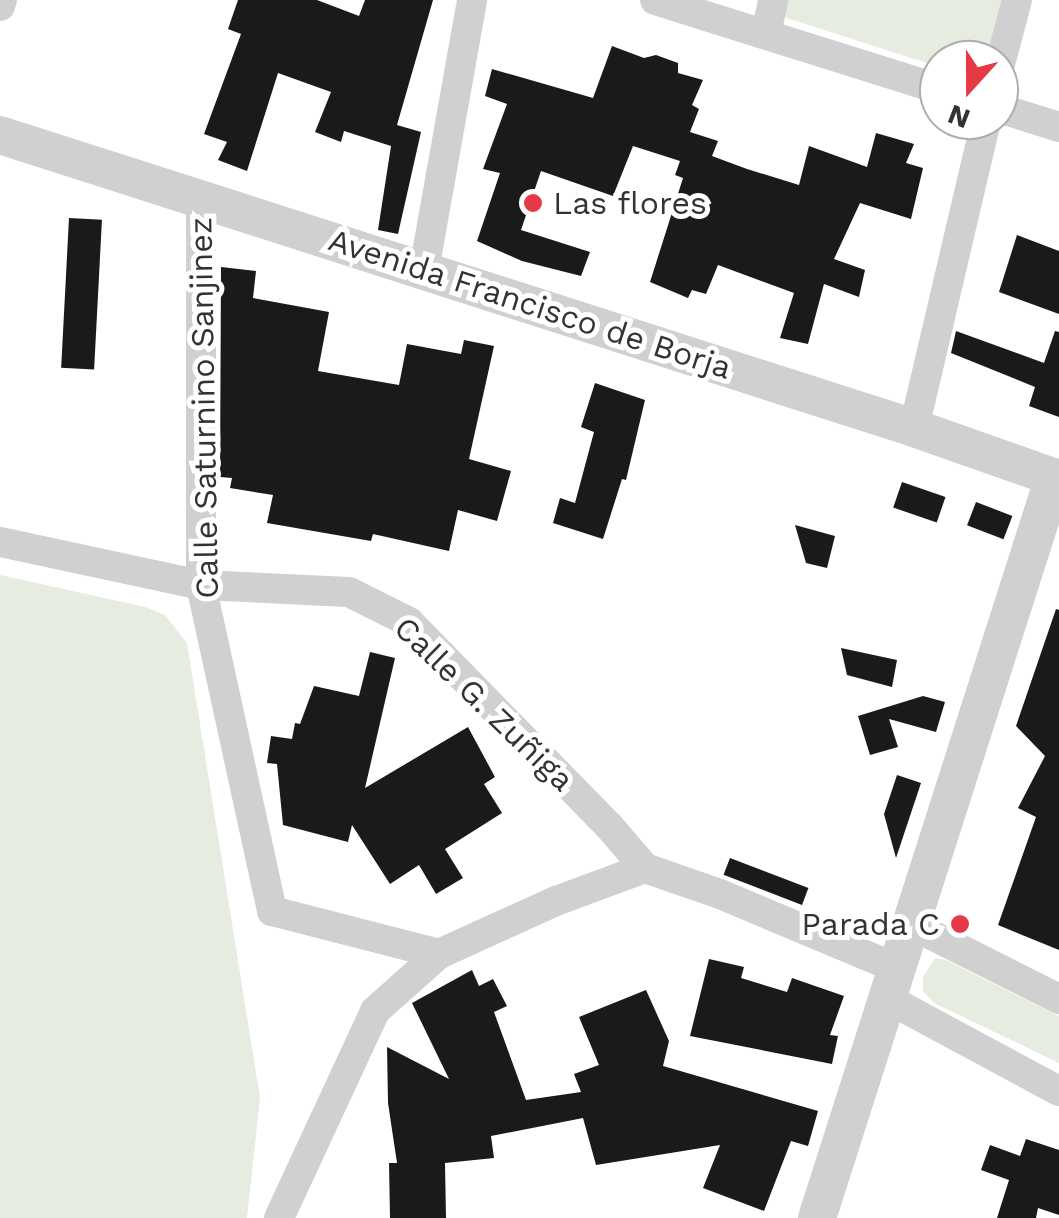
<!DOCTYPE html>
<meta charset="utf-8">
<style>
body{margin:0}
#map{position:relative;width:1059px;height:1218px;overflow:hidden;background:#fff;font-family:"Work Sans",sans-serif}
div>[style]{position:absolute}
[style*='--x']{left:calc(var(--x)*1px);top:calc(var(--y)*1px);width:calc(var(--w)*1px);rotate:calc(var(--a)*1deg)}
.green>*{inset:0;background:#e6ecdf}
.building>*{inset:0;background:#1a1a1a;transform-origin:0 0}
.minor>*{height:30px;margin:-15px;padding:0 15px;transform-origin:15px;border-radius:15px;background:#d0d0d0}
.tertiary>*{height:38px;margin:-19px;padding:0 19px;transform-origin:19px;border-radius:19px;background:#d0d0d0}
.dots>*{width:28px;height:28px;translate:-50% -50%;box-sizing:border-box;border:5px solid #fff;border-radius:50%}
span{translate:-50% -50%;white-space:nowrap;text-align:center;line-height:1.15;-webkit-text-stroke:10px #fff;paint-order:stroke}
.poi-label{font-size:32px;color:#333}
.left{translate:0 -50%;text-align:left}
.right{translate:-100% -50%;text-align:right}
.street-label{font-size:32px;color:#333}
.north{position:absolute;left:919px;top:40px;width:100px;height:100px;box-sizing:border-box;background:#fff;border:2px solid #adadad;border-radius:50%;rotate:201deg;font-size:28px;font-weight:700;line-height:40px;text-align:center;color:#333}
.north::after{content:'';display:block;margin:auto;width:35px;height:45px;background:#e63946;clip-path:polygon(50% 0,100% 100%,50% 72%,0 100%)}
</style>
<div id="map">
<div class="green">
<div style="clip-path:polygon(788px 0,1006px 0,987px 60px,939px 60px,939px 67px,784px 17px)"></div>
<div style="clip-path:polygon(0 575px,145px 607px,165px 615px,187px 643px,260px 1098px,247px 1218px,0 1218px)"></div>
<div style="clip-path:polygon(935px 958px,946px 960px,1059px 1016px,1059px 1063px,934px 1003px,923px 991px,923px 977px)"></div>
</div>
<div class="building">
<div style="clip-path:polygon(238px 0,317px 0,359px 16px,365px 0,433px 0,397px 125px,421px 132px,398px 234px,378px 230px,391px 146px,344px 131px,341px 142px,315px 132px,331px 92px,278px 73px,247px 171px,218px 160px,227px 142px,204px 134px,241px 34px,228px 29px)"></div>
<div style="clip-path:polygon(612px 46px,644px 58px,656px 55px,678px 63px,678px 73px,703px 80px,692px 105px,699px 109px,690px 132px,718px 141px,712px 156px,747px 169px,799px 185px,809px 146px,867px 167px,876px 133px,914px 144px,906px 163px,923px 168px,911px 219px,860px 203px,834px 259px,865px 270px,859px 297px,824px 284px,808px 344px,780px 338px,794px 293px,718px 265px,706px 294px,692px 290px,688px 298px,650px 282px,683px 178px,675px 175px,680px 161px,633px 146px,613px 196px,541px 171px,521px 230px,590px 252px,581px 276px,522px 261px,477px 241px,500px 173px,483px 169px,507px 104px,485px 96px,492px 69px,593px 98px)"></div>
<div style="left:69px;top:218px;width:33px;height:150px;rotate:3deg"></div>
<div style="clip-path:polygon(1017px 235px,1059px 251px,1059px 314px,999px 292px)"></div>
<div style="clip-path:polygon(221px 267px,256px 271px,253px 298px,329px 312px,318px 371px,399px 385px,407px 344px,461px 354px,464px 340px,494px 346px,469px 459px,511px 471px,497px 521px,458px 510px,449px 551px,373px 534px,371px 541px,267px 523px,273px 495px,230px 488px,232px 478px,220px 477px)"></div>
<div style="clip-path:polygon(956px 331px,1044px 363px,1055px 331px,1059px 332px,1059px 417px,1029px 406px,1035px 387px,951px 353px)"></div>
<div style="clip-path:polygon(595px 383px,645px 400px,626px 480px,622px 479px,603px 539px,553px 523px,560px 498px,575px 503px,594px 432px,581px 427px)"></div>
<div style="left:902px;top:482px;width:46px;height:27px;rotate:19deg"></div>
<div style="left:976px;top:502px;width:39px;height:25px;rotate:21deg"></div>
<div style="clip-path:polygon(795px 525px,835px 536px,827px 568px,806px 563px)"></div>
<div style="clip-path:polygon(1056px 609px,1059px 610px,1059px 950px,998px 925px,1036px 817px,1018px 808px,1045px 756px,1016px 726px)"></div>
<div style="clip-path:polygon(841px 648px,897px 660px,892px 687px,847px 675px)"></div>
<div style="clip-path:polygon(370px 652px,395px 658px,365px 788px,468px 727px,495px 777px,484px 784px,502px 813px,445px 849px,463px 878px,436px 894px,419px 865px,390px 884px,352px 825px,348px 842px,283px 825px,277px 764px,267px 763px,271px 736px,292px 739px,295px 723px,300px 724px,314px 686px,359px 696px)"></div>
<div style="clip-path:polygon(923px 696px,945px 702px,936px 732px,889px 719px,898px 747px,870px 755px,858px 716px)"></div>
<div style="clip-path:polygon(897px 775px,921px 783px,896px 858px,884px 814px)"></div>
<div style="left:730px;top:858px;width:84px;height:18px;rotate:21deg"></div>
<div style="clip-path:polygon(709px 959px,744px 967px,741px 978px,787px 992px,792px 978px,844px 996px,830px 1035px,838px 1036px,832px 1064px,690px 1036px)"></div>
<div style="clip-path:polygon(472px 970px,479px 986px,493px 979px,507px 1006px,494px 1012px,526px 1100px,581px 1092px,574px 1074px,599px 1065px,579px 1017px,646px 990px,669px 1041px,663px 1066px,818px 1111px,808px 1146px,791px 1141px,764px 1211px,703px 1188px,720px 1145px,596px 1165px,583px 1118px,491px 1136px,494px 1158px,445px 1163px,446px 1218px,390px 1218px,389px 1163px,397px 1163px,388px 1103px,387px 1047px,449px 1079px,412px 1003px)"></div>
<div style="clip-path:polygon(1026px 1139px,1059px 1150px,1059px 1215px,1038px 1208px,1036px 1218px,997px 1218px,1009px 1180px,981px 1170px,990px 1145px,1020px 1156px)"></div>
</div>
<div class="minor">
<div style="--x:655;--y:0;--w:298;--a:17.4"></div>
<div style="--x:0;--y:6;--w:6;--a:-72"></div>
<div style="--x:766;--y:34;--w:35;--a:-78"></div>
<div style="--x:999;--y:68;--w:70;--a:-75.2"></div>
<div style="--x:999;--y:108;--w:63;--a:17.6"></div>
<div style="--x:201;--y:198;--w:387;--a:90"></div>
<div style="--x:201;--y:585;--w:334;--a:77.7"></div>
<div style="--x:272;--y:911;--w:172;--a:14.4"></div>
<div style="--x:424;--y:270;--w:274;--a:-79.9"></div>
<div style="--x:914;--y:428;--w:316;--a:-76.8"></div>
<div style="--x:0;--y:542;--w:206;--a:12.1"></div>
<div style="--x:201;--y:585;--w:148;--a:2.7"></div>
<div style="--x:349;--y:592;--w:67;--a:26.6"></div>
<div style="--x:409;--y:622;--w:286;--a:45.6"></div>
<div style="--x:609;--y:826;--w:55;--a:49.4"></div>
<div style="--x:912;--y:925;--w:165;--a:26.7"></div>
<div style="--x:888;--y:999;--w:194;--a:28.3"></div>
<div style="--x:279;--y:1218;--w:228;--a:-65.1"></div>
<div style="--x:375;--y:1011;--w:86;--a:-41.7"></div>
<div style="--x:439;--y:954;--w:128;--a:-24.4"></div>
<div style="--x:556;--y:901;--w:95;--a:-20.3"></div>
<div style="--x:645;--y:868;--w:79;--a:19.1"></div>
<div style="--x:720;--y:894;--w:193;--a:22.8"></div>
</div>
<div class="tertiary">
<div style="--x:0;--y:135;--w:960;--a:17.77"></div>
<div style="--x:914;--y:428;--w:154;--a:19.4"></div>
<div style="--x:817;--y:1218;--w:778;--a:-72.26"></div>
</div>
<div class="dots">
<div style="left:533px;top:203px;background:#e63946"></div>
<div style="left:960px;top:924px;background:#e63946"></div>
</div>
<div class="poi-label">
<span class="left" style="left:553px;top:203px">Las flores</span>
<span class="right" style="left:940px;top:924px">Parada C</span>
</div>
<div class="street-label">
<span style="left:530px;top:304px;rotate:18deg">Avenida Francisco de Borja</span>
<span style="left:204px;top:408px;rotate:-91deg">Calle Saturnino Sanjinez</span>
<span style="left:484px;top:704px;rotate:44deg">Calle G. Zuñiga</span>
</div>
<div class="north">N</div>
</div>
